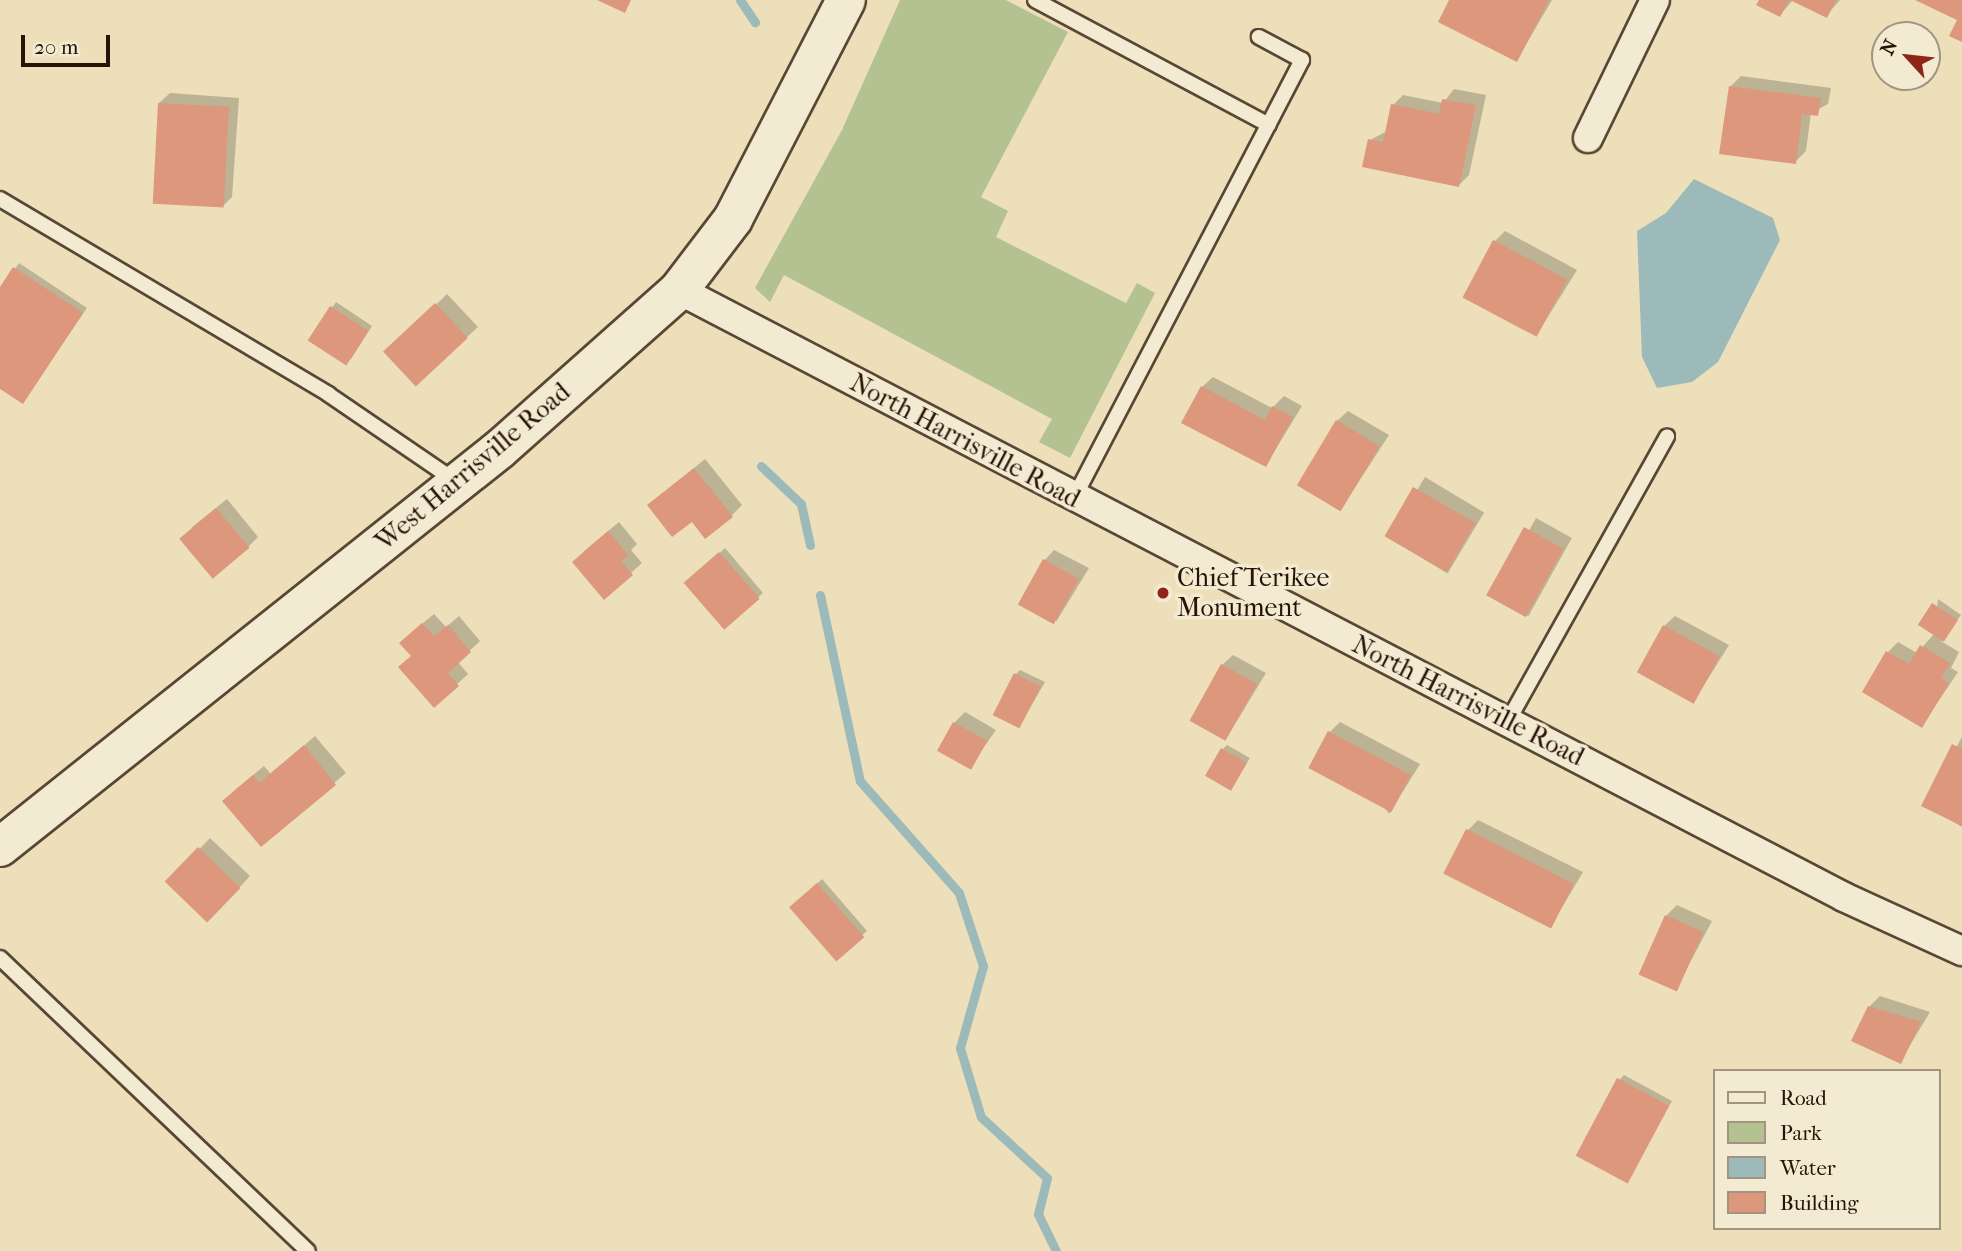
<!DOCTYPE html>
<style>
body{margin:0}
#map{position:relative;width:1962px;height:1251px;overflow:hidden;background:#ecdfba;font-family:"IM FELL French Canon",serif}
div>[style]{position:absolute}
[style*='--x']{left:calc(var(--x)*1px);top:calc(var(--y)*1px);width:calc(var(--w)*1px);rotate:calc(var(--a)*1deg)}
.green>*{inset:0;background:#b4c292}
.water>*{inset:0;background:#9cbab9}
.shadow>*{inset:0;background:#0003;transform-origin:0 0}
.stream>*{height:9px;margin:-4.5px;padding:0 4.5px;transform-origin:4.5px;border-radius:4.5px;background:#9cbab9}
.building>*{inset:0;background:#dd977c;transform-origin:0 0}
.roads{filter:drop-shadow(2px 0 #594634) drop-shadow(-2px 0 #594634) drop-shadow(0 2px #594634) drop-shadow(0 -2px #594634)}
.lane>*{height:14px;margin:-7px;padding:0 7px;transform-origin:7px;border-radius:7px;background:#f3ead2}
.street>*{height:28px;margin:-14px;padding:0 14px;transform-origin:14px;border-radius:14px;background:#f3ead2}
.secondary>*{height:38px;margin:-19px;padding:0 19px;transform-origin:19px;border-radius:19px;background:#f3ead2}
.dots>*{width:19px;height:19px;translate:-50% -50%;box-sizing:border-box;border:4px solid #f3ead2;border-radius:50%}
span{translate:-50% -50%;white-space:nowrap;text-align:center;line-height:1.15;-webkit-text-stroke:7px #f3ead2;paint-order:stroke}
.street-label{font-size:26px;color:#281308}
.poi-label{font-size:26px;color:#281308}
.left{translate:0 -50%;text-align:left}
.legend{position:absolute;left:1713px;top:1069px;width:228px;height:161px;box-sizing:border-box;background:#f3ead2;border:2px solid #a29481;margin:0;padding:9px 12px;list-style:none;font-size:21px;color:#281308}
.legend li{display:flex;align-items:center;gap:14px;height:35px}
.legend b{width:35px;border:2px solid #a29481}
.north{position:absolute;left:1871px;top:21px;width:70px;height:70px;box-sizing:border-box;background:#f3ead2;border:2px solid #a29481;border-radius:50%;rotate:297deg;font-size:19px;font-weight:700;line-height:28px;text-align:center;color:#281308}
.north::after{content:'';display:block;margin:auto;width:24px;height:32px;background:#8f2418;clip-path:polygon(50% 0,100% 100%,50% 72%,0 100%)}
.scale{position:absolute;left:21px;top:35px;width:89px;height:32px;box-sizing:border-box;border:4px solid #281308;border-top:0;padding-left:9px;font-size:21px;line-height:24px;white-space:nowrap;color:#281308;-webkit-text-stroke:5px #f3ead2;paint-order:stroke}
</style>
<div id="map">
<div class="green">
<div style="clip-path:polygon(900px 0,1006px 0,1068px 32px,981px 197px,1008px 211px,996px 237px,1126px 303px,1137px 283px,1155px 293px,1070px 458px,1039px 442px,1052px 419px,784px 275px,770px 302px,755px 288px,842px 130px)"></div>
</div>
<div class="water">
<div style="clip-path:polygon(1694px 179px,1773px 218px,1780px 240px,1718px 362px,1692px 382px,1657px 388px,1642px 357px,1637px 231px,1666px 213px)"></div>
</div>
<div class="shadow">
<div style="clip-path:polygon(1451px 0,1552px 0,1517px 60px)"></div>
<div style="clip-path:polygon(1761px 0,1793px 0,1780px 15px)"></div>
<div style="clip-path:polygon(1794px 0,1840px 0,1826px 16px)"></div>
<div style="clip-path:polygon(1741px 76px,1831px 88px,1828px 104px,1811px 113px,1806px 151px,1795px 162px,1730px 87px)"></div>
<div style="clip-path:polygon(1454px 89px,1486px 95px,1469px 175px,1459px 185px,1370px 140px,1387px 131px,1393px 105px,1403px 95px,1443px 103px)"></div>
<div style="clip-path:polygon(170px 93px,239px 98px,232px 197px,222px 207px,159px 103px)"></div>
<div style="clip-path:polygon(1505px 231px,1577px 270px,1536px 336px,1495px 241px)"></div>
<div style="clip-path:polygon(19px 263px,87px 308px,23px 402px,0 387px,0 290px)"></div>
<div style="clip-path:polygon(447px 294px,478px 327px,467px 337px,387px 352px)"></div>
<div style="clip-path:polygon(336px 302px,372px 326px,351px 359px,309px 340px)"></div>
<div style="clip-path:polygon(1213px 377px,1272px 408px,1284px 396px,1302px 406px,1266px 465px,1202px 387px)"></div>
<div style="clip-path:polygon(1348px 411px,1389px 435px,1341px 509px,1337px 421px)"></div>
<div style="clip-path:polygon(705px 459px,742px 505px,732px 515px,692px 519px,649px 505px)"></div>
<div style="left:1425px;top:477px;width:69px;height:71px;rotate:31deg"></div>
<div style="clip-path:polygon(227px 499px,258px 537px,248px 547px,191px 528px)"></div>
<div style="left:1536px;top:518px;width:41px;height:90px;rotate:29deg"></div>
<div style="clip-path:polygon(619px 522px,637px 544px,631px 550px,642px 563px,604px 597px,584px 551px)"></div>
<div style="clip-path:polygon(725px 548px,763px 593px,725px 627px,691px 578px)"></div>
<div style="clip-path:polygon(1054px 550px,1089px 568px,1056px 622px,1044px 561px)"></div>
<div style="clip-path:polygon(1938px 599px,1961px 615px,1941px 641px,1959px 652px,1951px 668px,1958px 672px,1922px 726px,1888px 652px,1898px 642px,1917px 653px,1934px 634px)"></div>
<div style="clip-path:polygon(434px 614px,446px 627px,459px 616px,480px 641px,458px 662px,468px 674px,434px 706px,412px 655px,412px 632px)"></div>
<div style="clip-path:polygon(1675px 616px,1729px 645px,1694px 701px,1664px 626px)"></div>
<div style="clip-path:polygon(1233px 655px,1266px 673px,1226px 739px,1222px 665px)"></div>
<div style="clip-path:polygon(1020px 670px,1045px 682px,1019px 727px,1016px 674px)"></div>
<div style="clip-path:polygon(965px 712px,996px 730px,970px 767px,954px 723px)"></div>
<div style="clip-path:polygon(1340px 722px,1420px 764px,1389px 814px,1330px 732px)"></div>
<div style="clip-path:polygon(315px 736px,346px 773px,261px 845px,235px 790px,264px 766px,271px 774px)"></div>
<div style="clip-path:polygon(1962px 737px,1962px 827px,1924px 805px)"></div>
<div style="clip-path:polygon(1227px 745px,1250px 758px,1230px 789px,1223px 749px)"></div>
<div style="clip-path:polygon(1478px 820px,1583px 872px,1551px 926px,1468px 830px)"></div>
<div style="clip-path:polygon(210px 838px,250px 876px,219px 910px,168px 882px)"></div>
<div style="clip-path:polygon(822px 879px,867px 931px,836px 959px,796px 903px)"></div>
<div style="clip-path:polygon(1677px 905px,1712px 921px,1676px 989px,1666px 916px)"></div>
<div style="clip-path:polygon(1880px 996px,1930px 1012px,1900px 1062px,1869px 1007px)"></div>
<div style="clip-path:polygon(1624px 1075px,1672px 1101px,1627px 1182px,1619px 1080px)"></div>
</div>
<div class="stream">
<div style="--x:740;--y:0;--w:27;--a:56"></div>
<div style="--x:761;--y:466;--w:55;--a:43.5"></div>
<div style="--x:801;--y:504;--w:42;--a:77.6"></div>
<div style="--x:820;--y:595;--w:190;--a:77.9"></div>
<div style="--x:860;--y:781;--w:149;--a:48.5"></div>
<div style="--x:959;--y:893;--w:77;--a:71.8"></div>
<div style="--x:983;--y:966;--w:85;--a:105.7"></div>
<div style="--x:960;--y:1048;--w:72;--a:73.1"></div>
<div style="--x:981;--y:1117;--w:90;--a:42.7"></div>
<div style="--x:1047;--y:1178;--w:37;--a:104"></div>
<div style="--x:1038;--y:1214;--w:41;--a:64.1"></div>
</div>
<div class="building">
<div style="clip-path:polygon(597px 0,631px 0,625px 13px)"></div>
<div style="clip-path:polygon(1449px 0,1549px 0,1517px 62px,1438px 22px)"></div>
<div style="clip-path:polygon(1759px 0,1789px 0,1780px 17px,1756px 5px)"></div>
<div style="clip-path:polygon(1790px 0,1836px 0,1827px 18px)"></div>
<div style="clip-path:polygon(1915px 0,1962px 0,1962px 42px,1949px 36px,1957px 20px)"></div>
<div style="clip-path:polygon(1729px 86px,1821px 98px,1818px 116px,1802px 114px,1796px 164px,1719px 154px)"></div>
<div style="clip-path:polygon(1442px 99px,1476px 105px,1459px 187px,1362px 167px,1368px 139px,1383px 142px,1391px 104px,1439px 114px)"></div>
<div style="left:158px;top:103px;width:71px;height:101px;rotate:3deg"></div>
<div style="left:1493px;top:240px;width:84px;height:65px;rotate:28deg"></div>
<div style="clip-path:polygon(13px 267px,83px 313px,23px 404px,0 389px,0 287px)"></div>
<div style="left:435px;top:303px;width:48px;height:71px;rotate:47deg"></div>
<div style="left:330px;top:306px;width:46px;height:41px;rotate:33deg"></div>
<div style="clip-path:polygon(1201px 386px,1265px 420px,1272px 406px,1293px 417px,1266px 467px,1181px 423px)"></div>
<div style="left:1336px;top:420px;width:51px;height:76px;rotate:31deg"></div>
<div style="clip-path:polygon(694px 468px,733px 517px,705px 539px,692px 522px,672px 537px,647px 505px)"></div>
<div style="left:1413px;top:487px;width:72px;height:57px;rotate:30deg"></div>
<div style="left:216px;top:508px;width:52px;height:48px;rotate:50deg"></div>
<div style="left:1524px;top:527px;width:45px;height:78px;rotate:29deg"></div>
<div style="clip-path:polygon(608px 531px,628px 555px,621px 561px,633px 575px,604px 600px,572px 562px)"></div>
<div style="left:719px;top:552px;width:62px;height:47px;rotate:49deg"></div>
<div style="left:1043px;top:559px;width:41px;height:52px;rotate:29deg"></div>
<div style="left:1932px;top:603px;width:31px;height:26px;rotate:33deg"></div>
<div style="clip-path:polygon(422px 623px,434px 636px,448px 625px,471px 652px,448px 673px,459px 686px,434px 708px,398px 667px,411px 656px,399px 643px)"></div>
<div style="left:1663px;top:625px;width:65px;height:54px;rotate:29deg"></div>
<div style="clip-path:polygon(1920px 645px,1950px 663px,1941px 678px,1949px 683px,1922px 728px,1862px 692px,1886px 651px,1909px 664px)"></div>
<div style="left:1221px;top:664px;width:41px;height:65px;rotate:29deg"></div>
<div style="left:1014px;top:673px;width:30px;height:47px;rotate:27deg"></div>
<div style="left:953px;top:722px;width:39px;height:33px;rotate:29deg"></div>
<div style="left:1328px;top:731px;width:94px;height:42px;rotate:28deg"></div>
<div style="clip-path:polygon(1952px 744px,1962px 749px,1962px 826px,1921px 806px)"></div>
<div style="clip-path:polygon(304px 745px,336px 785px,261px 847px,222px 801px,253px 775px,259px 783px)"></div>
<div style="left:1221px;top:748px;width:30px;height:32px;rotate:30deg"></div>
<div style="left:1466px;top:829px;width:121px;height:50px;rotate:27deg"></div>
<div style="left:198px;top:847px;width:59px;height:48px;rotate:44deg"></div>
<div style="left:817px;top:883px;width:72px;height:37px;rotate:49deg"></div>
<div style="left:1665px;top:915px;width:42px;height:65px;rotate:24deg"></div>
<div style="clip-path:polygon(1868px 1006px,1921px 1022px,1901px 1064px,1851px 1041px)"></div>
<div style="left:1617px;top:1078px;width:59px;height:88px;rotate:28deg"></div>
</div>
<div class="roads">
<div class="lane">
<div style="--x:1035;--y:0;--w:265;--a:28.1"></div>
<div style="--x:0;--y:199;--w:382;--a:30.7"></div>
<div style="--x:328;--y:394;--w:156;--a:34.3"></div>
<div style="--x:1074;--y:498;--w:494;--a:-62.5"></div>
<div style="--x:1302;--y:60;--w:49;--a:-151.9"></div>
<div style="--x:1508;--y:721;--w:326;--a:-60.8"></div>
<div style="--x:0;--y:958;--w:425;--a:43.6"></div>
</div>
<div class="street">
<div style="--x:1588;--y:138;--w:153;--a:-64.1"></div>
<div style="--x:679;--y:290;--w:1314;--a:27.52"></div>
<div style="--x:1844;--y:897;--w:130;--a:24.6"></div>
</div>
<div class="secondary">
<div style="--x:0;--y:847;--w:639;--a:-38.52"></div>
<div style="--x:500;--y:449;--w:239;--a:-41.6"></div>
<div style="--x:679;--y:290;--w:89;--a:-52.7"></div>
<div style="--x:733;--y:219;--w:246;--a:-62.7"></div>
</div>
</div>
<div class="dots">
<div style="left:1163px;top:593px;background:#8f2418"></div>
</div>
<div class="street-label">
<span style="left:965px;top:441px;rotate:28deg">North Harrisville Road</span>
<span style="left:473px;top:467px;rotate:-40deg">West Harrisville Road</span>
<span style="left:1468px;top:701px;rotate:27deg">North Harrisville Road</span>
</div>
<div class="poi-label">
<span class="left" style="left:1177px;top:593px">Chief Terikee<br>Monument</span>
</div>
<ul class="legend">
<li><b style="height:9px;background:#f3ead2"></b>Road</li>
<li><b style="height:19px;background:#b4c292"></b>Park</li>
<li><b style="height:19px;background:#9cbab9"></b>Water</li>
<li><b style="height:19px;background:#dd977c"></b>Building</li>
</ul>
<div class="north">N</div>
<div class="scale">20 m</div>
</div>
